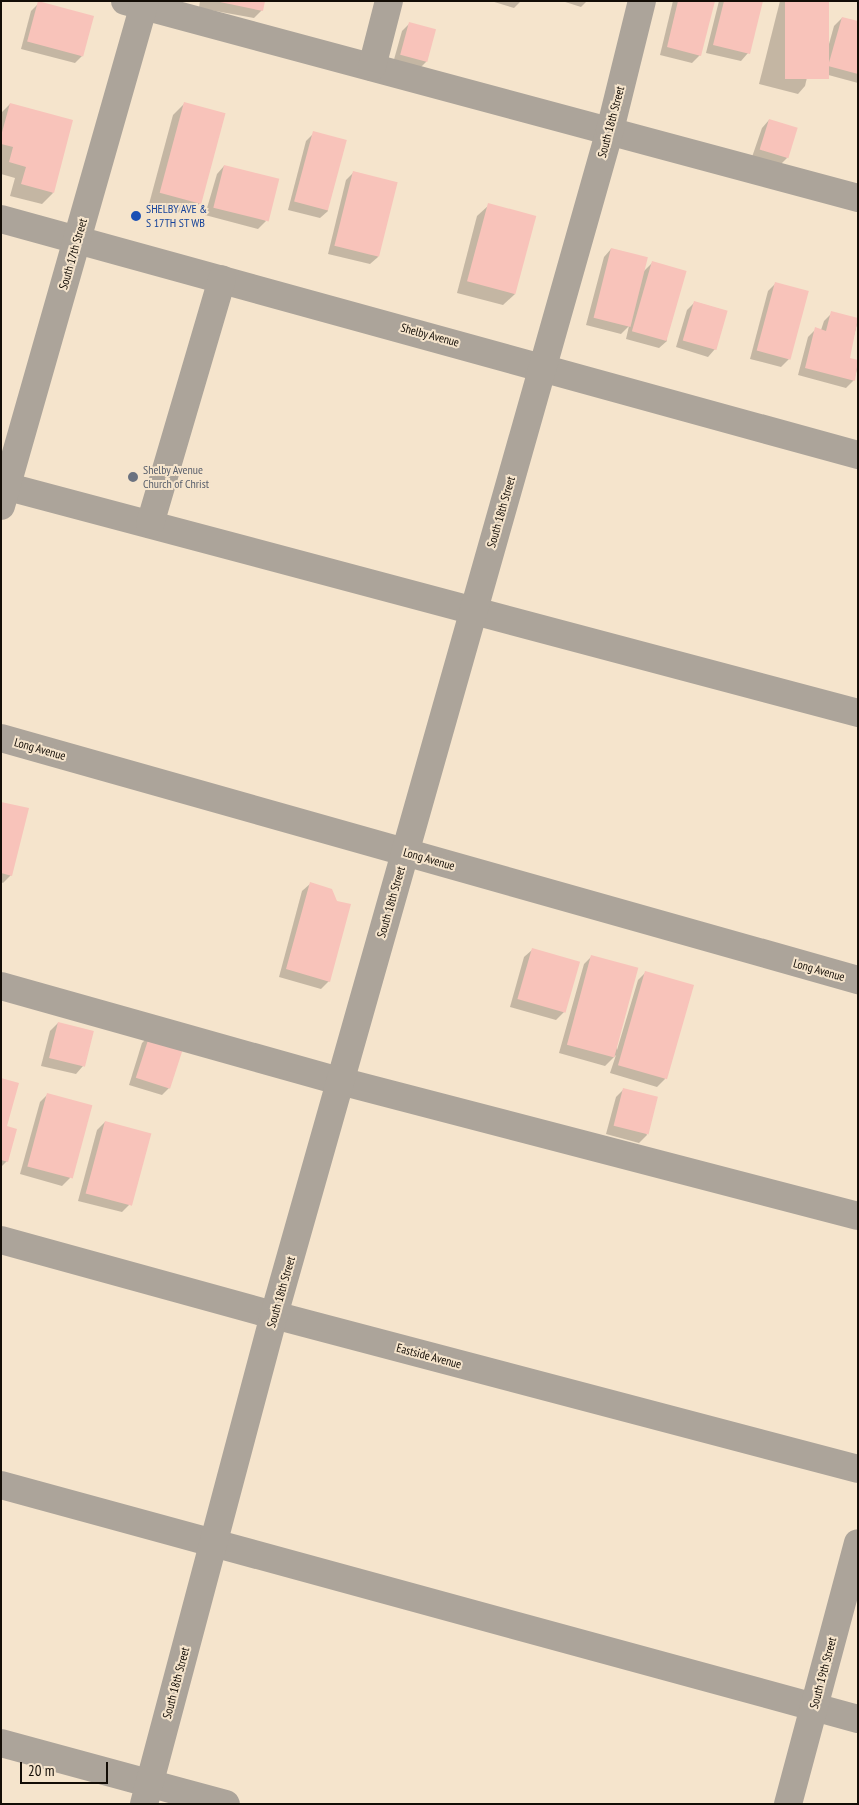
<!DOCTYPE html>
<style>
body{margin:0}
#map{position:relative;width:859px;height:1805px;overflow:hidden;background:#f5e4cc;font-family:"PT Sans Narrow",sans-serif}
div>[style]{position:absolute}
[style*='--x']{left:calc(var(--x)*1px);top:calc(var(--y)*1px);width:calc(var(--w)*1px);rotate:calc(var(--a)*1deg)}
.shadow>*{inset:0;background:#0003}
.building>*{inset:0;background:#f8c3ba;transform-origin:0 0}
.minor>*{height:28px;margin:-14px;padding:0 14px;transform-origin:14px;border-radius:14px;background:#aca49a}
.dots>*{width:14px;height:14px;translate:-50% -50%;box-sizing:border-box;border:2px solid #f5e4cc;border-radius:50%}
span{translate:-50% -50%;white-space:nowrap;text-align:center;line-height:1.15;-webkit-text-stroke:4px #f5e4cc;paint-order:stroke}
.street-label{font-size:12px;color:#130d06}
.transit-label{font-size:12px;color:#164399}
.left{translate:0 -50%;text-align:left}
.worship-label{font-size:12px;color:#5b616d}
.frame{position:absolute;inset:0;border:2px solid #130d06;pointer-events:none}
.scale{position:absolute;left:20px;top:1762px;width:88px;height:22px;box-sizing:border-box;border:2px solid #130d06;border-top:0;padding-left:6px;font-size:15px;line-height:18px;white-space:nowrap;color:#130d06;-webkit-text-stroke:4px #f5e4cc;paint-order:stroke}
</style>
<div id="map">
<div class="shadow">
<div style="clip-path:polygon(200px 1px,263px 1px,262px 10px,254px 18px,199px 8px)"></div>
<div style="clip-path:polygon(491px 1px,521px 1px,514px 8px)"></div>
<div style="clip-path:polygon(562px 1px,587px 1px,581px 7px)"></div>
<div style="clip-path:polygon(673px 1px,714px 1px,700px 55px,692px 63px,660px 55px)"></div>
<div style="clip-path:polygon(719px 1px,761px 1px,748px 53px,741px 61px,706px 53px)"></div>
<div style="clip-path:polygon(780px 1px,825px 1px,805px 86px,798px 94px,759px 84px)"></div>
<div style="clip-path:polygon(39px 3px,83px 55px,75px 63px,21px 49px,31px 11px)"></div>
<div style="clip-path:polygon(842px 18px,858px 22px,858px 83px,821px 73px,834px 26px)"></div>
<div style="clip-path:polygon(410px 23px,434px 30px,426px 62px,418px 70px,393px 63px,402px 31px)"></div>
<div style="clip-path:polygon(10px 104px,53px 193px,42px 204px,10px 196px,15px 178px,1px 174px,1px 113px)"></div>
<div style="clip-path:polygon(184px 104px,200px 203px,188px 215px,149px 204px,173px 115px)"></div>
<div style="clip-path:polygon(769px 120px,787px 158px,779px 166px,752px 157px,762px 128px)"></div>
<div style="clip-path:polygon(314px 133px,328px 211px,320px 218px,288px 210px,306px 141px)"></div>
<div style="clip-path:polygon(224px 166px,266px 221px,258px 229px,205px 215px,217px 174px)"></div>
<div style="clip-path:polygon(354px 172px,378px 257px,370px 264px,328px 254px,346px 180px)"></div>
<div style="clip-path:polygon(489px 205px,515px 294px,503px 305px,457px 293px,477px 216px)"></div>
<div style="clip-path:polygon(611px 249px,643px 272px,652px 263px,667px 341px,659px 348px,626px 339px,629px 326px,621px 334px,586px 325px,604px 257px)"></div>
<div style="clip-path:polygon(776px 283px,789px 359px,781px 367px,750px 359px,768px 291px)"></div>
<div style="clip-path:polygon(695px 302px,726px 311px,715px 349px,708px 357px,676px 347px,687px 310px)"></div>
<div style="clip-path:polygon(832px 313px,858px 320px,848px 359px,858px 362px,858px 366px,854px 380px,846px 388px,798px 375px,808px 337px,816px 329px,821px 330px,824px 321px)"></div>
<div style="clip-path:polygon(1px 803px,11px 875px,3px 883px,1px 882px)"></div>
<div style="clip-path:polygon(310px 884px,329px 981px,321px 989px,279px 977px,302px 891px)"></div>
<div style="clip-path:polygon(532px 950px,564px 1012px,556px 1020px,510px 1007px,524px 957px)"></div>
<div style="clip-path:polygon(591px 957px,617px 1050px,638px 980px,646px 972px,665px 1079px,657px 1087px,610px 1073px,616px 1055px,605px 1066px,559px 1053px,584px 964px)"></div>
<div style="clip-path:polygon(58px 1023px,83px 1066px,76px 1074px,41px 1066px,50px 1031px)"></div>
<div style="clip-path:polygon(150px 1035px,170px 1087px,162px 1095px,129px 1085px,142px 1043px)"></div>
<div style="clip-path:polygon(1px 1079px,7px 1161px,1px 1167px)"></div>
<div style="clip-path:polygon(624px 1089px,647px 1135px,639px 1143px,606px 1134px,616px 1097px)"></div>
<div style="clip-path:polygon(48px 1094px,70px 1178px,62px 1186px,20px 1174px,40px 1102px)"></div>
<div style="clip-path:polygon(105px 1122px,130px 1204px,122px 1212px,78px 1201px,97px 1130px)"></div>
</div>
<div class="building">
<div style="left:38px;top:1px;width:58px;height:42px;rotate:15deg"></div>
<div style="clip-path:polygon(215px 1px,265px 1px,263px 11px)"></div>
<div style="clip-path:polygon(678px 1px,715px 1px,701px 56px,667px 47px)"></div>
<div style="clip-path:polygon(724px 1px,763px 1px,750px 54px,713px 45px)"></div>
<div style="left:785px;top:1px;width:44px;height:78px"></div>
<div style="clip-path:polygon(842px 17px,858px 21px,858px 74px,828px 66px)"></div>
<div style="left:409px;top:22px;width:28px;height:34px;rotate:15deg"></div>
<div style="left:184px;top:102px;width:43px;height:94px;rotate:15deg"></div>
<div style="clip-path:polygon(10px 103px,73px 120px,54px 193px,21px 184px,26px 167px,9px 162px,13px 147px,1px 144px,1px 136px)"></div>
<div style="left:769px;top:119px;width:30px;height:32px;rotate:17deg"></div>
<div style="left:313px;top:131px;width:35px;height:73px;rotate:15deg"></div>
<div style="left:224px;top:165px;width:57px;height:44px;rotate:14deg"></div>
<div style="left:353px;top:171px;width:46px;height:77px;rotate:14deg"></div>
<div style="left:488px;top:203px;width:50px;height:81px;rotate:15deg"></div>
<div style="left:611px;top:248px;width:38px;height:72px;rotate:14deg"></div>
<div style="left:652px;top:261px;width:36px;height:73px;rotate:16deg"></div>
<div style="left:775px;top:282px;width:35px;height:71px;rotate:15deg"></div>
<div style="left:694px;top:301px;width:35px;height:41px;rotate:16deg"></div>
<div style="clip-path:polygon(831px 311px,858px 318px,850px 358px,858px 360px,855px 381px,805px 368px,815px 327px,826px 331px)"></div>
<div style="clip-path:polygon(1px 802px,29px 808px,12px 876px,1px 873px)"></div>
<div style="clip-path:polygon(310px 882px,332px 889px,337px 901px,351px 904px,330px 982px,286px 969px)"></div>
<div style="left:532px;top:948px;width:50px;height:53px;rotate:16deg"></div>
<div style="left:591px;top:955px;width:49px;height:93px;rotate:15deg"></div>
<div style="left:645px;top:971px;width:51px;height:98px;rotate:16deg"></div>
<div style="left:58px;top:1022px;width:37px;height:37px;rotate:14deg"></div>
<div style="left:150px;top:1034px;width:36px;height:46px;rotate:18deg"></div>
<div style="clip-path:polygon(1px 1078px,19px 1083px,7px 1126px,17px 1129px,8px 1162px,1px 1160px)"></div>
<div style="left:623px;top:1088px;width:36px;height:39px;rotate:14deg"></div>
<div style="left:47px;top:1093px;width:47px;height:76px;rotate:15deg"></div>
<div style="left:105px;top:1121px;width:48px;height:75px;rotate:15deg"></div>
</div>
<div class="minor">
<div style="--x:125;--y:1;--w:759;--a:15.04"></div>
<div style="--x:372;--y:67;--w:68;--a:-75.6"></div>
<div style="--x:1;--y:219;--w:889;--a:15.4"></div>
<div style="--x:1;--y:485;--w:887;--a:14.9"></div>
<div style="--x:1;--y:506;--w:525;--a:-74.08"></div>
<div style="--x:150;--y:524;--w:255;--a:-73.6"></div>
<div style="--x:1;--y:738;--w:891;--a:15.77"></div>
<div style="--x:1;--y:986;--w:352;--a:15.7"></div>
<div style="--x:340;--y:1081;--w:535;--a:14.61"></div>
<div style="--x:1;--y:1240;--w:283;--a:15.4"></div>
<div style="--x:274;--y:1315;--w:604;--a:14.77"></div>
<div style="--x:1;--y:1485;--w:888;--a:15.27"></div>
<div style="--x:1;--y:1743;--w:233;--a:15.2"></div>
<div style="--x:144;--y:1804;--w:506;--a:-75.11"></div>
<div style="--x:274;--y:1315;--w:1232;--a:-74.17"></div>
<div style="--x:610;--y:130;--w:133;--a:-76.1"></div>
<div style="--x:788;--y:1804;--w:270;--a:-75"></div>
</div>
<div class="dots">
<div style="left:136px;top:216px;background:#1a4fb4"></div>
<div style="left:133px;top:477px;background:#6b7280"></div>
</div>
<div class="street-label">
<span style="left:611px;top:122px;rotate:-75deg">South 18th Street</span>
<span style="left:73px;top:254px;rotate:-74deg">South 17th Street</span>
<span style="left:430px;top:335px;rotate:15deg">Shelby Avenue</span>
<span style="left:501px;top:512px;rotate:-74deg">South 18th Street</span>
<span style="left:40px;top:749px;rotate:16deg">Long Avenue</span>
<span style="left:429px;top:859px;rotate:16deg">Long Avenue</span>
<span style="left:391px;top:902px;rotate:-74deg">South 18th Street</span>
<span style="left:819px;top:970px;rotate:16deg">Long Avenue</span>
<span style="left:281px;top:1292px;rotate:-74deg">South 18th Street</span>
<span style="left:429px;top:1356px;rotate:15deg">Eastside Avenue</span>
<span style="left:823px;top:1673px;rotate:-75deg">South 19th Street</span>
<span style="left:176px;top:1683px;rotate:-75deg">South 18th Street</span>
</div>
<div class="transit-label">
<span class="left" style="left:146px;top:216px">SHELBY AVE &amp;<br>S 17TH ST WB</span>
</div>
<div class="worship-label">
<span class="left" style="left:143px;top:477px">Shelby Avenue<br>Church of Christ</span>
</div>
<div class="frame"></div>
<div class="scale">20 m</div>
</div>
